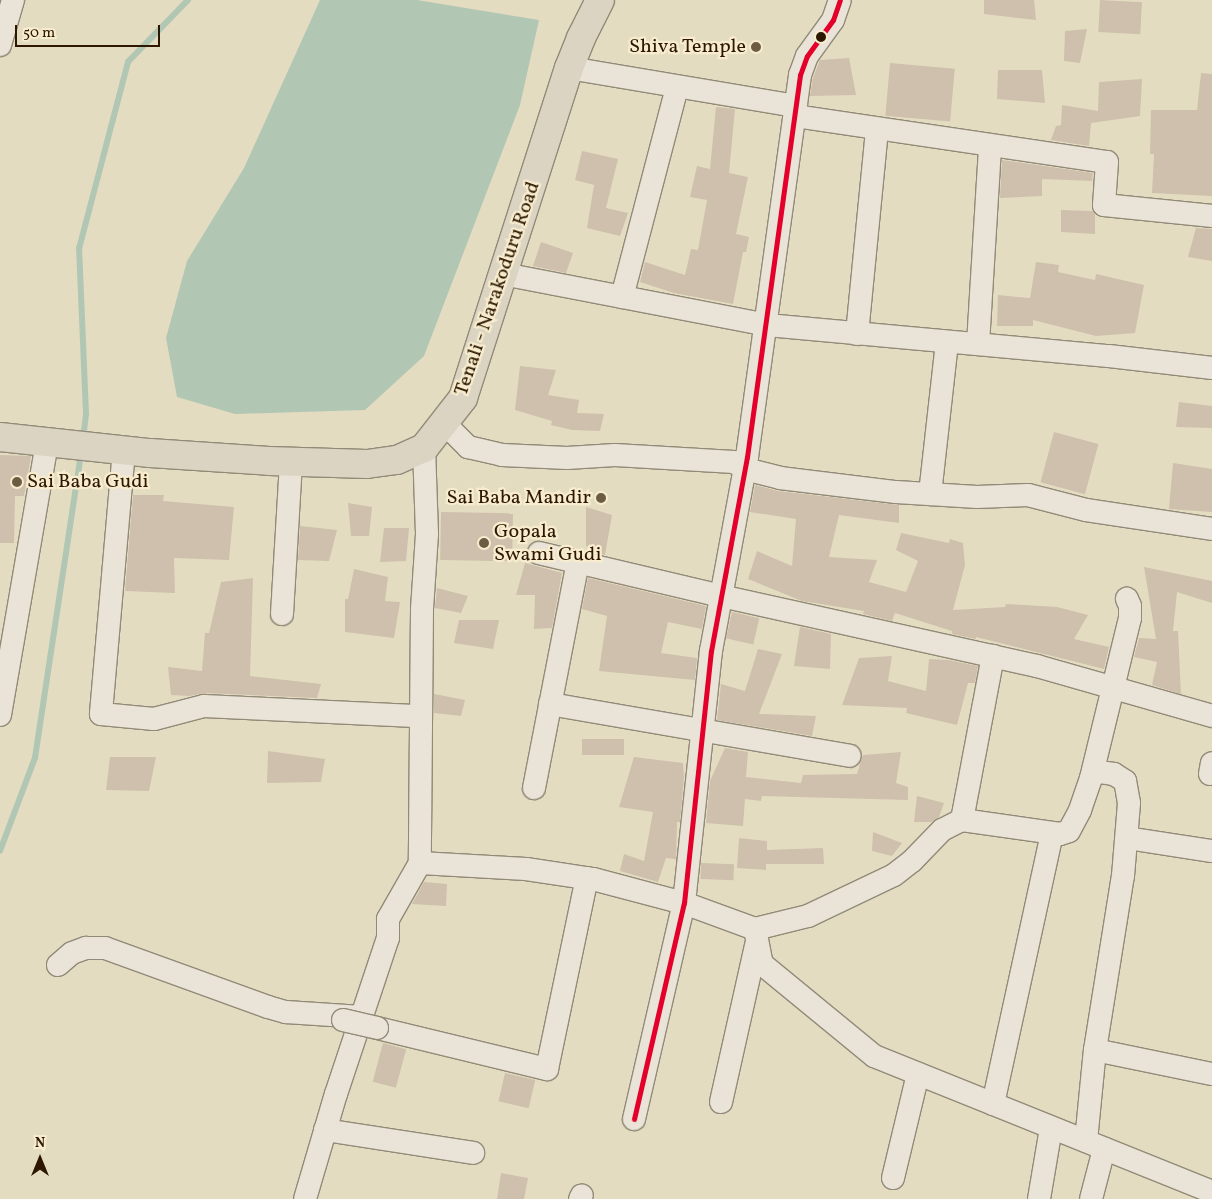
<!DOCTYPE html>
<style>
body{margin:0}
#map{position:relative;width:1212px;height:1199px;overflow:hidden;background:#e4dcc1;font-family:Vollkorn,serif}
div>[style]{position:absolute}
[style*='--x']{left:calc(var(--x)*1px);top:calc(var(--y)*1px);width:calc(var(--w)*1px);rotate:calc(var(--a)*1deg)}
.water>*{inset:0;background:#b1c7b4}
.stream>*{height:5.5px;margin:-2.75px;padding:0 2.75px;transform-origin:2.75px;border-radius:2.75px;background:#b1c7b4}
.building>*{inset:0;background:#cec0ac;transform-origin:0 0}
.roads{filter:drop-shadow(1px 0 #928a78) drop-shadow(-1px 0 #928a78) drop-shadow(0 1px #928a78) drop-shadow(0 -1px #928a78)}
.street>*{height:22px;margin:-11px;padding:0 11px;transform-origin:11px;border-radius:11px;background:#e9e4d7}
.primary>*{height:28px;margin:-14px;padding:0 14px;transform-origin:14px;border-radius:14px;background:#dcd4c2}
.bridges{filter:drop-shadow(1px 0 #928a78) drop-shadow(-1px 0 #928a78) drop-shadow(0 1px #928a78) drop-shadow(0 -1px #928a78)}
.street-bridge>*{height:22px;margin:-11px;padding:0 11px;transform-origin:11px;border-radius:11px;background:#e9e4d7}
.bus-1>*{height:5px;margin:-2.5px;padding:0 2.5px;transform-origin:2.5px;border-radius:2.5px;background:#e4002b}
.dots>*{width:14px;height:14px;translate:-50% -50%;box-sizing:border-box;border:2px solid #f7edce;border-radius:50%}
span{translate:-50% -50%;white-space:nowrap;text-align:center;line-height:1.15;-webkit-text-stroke:4.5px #f7edce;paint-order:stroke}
.poi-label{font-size:20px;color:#2d1700}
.right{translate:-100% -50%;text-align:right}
.left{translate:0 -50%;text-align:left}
.street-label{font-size:20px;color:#2d1700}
.north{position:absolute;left:15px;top:1134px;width:50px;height:50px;-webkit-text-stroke:4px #f7edce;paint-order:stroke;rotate:0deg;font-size:14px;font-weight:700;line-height:20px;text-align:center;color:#2d1700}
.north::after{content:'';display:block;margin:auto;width:18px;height:22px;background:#2d1700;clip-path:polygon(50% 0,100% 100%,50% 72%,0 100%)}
.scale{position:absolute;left:15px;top:25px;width:145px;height:22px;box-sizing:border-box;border:2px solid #2d1700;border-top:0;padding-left:6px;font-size:15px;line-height:18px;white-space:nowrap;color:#2d1700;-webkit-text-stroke:4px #f7edce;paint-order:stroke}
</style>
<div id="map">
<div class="water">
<div style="clip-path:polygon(320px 0,417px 0,539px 20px,520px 105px,424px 356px,365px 410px,235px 414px,177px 397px,166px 338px,187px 261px,244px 168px)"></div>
</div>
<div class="stream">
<div style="--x:83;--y:439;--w:25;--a:-83"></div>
<div style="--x:86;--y:414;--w:165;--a:-92.4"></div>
<div style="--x:79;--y:249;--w:193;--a:-75.3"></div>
<div style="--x:128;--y:62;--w:86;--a:-45.9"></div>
<div style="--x:0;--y:851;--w:99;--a:-69.4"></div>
<div style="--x:35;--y:758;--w:308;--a:-81.4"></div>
</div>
<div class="building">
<div style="clip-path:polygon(984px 0,1034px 0,1036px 20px,984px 14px)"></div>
<div style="left:1100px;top:0;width:42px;height:32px;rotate:3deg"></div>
<div style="clip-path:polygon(1087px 29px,1080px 63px,1064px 61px,1065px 31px)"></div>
<div style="clip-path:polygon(849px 58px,856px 95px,810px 96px,813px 78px,820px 60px)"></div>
<div style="left:890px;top:63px;width:65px;height:53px;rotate:5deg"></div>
<div style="clip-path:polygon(998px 70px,1042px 70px,1045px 103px,997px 99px)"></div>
<div style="clip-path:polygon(1201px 73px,1212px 74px,1212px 196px,1152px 193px,1154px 154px,1150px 154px,1151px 110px,1197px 110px)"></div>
<div style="clip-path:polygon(1142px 79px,1140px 116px,1091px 123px,1089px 146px,1051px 140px,1056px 126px,1061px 125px,1062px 105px,1098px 111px,1099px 82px)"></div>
<div style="clip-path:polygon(716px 107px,735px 109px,729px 173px,748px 177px,736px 234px,749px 237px,746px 252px,743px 252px,733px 304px,674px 293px,640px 282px,645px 262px,685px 275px,691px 249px,698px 250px,707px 200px,690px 197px,697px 166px,710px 169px)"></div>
<div style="clip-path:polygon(582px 151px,618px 159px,606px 208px,628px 213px,620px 236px,587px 228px,594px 185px,575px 180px)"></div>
<div style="clip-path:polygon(1002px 160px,1093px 173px,1092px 181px,1042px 179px,1042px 196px,1000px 198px)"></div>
<div style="clip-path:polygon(1061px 210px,1093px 211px,1095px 214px,1095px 234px,1061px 232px)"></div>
<div style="clip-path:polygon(1196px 228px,1212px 229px,1212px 261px,1188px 257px)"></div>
<div style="clip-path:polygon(541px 242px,573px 253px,566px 273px,533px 266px)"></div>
<div style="clip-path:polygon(1036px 262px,1059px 265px,1058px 272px,1095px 280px,1096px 274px,1144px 285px,1135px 333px,1096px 336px,1033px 320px,1033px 326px,997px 326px,998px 295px,1030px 298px)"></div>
<div style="clip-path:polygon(520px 366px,556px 370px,548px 395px,579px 400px,577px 413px,604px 414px,600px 431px,572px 430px,551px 425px,552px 421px,515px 410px)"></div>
<div style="clip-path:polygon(1179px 402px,1212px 406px,1212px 428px,1176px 427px)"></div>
<div style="left:1054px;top:432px;width:46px;height:52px;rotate:15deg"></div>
<div style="clip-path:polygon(0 455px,31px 456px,24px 496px,15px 496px,14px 543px,0 543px)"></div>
<div style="clip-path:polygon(1173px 463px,1212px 469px,1212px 512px,1169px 509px)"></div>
<div style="clip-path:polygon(755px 485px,778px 491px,899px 505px,899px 523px,839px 515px,829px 557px,877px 560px,869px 582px,906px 592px,918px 561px,896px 550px,901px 533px,949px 543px,950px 539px,963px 543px,965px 565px,953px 610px,1005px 607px,1006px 604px,1057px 607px,1088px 615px,1074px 639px,1109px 647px,1104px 669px,976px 637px,976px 639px,952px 634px,952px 631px,895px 613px,892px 621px,863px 614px,864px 611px,802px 601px,748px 579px,757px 551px,792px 566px,796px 519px,750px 512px)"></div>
<div style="clip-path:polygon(133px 495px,164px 495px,163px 501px,234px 507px,229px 560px,174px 558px,175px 593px,125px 591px)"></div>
<div style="clip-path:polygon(348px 503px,372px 507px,369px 536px,351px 536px)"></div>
<div style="clip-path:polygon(586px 507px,612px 515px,605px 555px,588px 551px,588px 547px,586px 546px)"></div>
<div style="left:441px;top:512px;width:72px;height:48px;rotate:1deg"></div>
<div style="clip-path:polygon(300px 526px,337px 530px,329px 561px,298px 560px)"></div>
<div style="clip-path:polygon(384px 528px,409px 528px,406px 561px,380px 562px)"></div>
<div style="clip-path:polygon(525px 563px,562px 573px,552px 628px,534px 629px,535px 595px,516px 595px)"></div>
<div style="clip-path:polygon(1144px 567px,1212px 581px,1212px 603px,1177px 592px,1173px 631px,1178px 631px,1181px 694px,1152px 685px,1157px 662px,1134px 657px,1139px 638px,1156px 639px)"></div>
<div style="clip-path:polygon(354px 569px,388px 577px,385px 601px,400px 602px,394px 638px,345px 632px,345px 599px,348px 599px)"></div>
<div style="clip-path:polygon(253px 578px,250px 676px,321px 684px,317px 698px,205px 693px,189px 696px,171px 695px,168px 667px,202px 671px,205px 633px,209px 633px,221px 582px)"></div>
<div style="clip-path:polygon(588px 578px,706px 606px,702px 629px,668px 622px,661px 653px,697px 658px,695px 680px,599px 671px,607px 616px,582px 609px)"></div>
<div style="clip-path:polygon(437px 588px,468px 596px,461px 613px,435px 608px)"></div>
<div style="left:732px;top:612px;width:28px;height:27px;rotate:13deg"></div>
<div style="clip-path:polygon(459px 620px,499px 620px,493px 649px,454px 643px)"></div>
<div style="clip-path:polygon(800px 627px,831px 634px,830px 669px,794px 666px)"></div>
<div style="clip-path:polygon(758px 649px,782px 654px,759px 714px,816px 716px,812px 736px,717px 720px,721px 684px,745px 691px)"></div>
<div style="clip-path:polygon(892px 656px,888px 681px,926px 691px,929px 659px,948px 660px,978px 666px,975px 683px,968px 683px,957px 725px,906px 713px,907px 708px,842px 705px,859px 658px)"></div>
<div style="clip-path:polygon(434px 694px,465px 700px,461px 716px,434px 713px)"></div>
<div style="left:582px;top:739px;width:42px;height:16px"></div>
<div style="clip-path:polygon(725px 748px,748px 752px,746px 777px,801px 783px,803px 775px,857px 774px,863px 755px,901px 752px,896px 783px,908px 787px,908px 800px,762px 796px,761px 801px,745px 799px,743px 826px,706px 823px,710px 781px)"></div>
<div style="clip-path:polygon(268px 751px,325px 759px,321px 782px,267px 783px)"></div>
<div style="clip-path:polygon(110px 757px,156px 757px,149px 791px,106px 790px)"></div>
<div style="clip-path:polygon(634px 757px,683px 763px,684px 778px,680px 822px,677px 822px,676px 859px,666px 858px,658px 882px,620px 871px,624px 854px,644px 861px,653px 812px,619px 807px)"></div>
<div style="clip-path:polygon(917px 796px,944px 803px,939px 817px,931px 822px,914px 822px)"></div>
<div style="clip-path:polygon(873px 832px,902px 843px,892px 856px,872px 851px)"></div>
<div style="clip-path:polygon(739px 838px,767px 841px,767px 850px,823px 848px,824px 864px,766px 864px,766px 870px,737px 868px)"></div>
<div style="left:701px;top:863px;width:33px;height:16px;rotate:2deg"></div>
<div style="clip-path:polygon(424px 882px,447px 884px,446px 906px,412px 904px)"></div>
<div style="left:383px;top:1043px;width:24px;height:40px;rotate:15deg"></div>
<div style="left:505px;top:1073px;width:31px;height:29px;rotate:13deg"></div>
<div style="clip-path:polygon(501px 1173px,528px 1178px,524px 1199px,497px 1199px)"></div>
</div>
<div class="roads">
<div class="street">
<div style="--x:0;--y:45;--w:47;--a:-73.9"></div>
<div style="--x:569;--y:68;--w:230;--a:9.5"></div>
<div style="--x:795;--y:116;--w:315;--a:8.4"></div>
<div style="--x:1107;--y:162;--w:43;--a:94"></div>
<div style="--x:1104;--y:205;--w:109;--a:5.8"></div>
<div style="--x:503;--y:274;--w:269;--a:10.9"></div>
<div style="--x:767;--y:325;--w:343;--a:5.2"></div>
<div style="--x:1109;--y:356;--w:104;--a:6.6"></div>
<div style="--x:622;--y:297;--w:217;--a:-75.3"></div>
<div style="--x:857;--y:334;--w:205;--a:-84.4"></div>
<div style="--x:978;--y:344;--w:198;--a:-86.5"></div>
<div style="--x:445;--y:424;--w:33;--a:45"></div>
<div style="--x:468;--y:447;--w:35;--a:13"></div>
<div style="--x:502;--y:455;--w:65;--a:2.6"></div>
<div style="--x:567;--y:458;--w:48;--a:-3.6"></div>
<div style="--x:615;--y:455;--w:119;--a:3.4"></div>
<div style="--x:734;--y:462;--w:13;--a:32"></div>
<div style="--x:745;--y:469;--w:36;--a:14"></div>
<div style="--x:780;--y:478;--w:117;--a:6.9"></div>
<div style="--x:896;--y:492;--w:81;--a:3.5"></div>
<div style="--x:977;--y:497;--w:51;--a:-2.2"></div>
<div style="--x:1028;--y:495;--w:60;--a:14.5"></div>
<div style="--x:1086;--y:510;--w:127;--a:8.6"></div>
<div style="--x:424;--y:448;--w:86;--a:88"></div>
<div style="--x:427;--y:534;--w:76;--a:93.8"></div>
<div style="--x:422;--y:610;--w:253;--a:90.5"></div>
<div style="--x:420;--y:863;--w:106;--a:3.2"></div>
<div style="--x:526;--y:869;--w:68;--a:8.5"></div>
<div style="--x:593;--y:879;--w:94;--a:14.8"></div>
<div style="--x:684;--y:903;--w:76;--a:20.1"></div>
<div style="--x:755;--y:929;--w:36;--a:79"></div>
<div style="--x:762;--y:964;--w:145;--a:39.4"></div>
<div style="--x:874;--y:1056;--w:364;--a:21.9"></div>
<div style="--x:124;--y:450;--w:265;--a:95"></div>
<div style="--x:101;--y:714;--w:53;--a:5.4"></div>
<div style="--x:154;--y:719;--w:52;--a:-14.6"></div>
<div style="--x:204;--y:706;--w:216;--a:2.7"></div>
<div style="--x:930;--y:494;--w:153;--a:-83.6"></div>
<div style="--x:539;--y:553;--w:187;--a:13.3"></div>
<div style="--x:721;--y:596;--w:324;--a:12.5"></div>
<div style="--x:1037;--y:666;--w:182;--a:15.9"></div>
<div style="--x:282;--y:614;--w:152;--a:-86.6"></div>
<div style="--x:550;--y:704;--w:304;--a:9.8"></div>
<div style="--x:0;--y:715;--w:277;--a:-80.2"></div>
<div style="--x:1210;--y:774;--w:11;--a:-80"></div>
<div style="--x:534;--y:788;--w:230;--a:-79"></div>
<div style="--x:962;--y:820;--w:167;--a:-79.3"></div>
<div style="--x:1127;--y:838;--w:86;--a:8.7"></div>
<div style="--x:755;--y:929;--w:55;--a:-13.8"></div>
<div style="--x:808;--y:916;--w:95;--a:-25.5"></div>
<div style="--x:894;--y:875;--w:23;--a:-38"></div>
<div style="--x:912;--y:861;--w:43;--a:-45.9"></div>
<div style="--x:942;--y:830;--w:22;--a:-27"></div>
<div style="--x:962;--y:820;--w:99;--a:8.1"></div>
<div style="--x:1060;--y:834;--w:9;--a:-18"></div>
<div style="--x:1069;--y:831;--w:24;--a:-62"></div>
<div style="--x:1080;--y:810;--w:34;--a:-71"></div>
<div style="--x:1091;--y:778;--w:165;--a:-76.3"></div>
<div style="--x:1130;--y:618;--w:12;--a:-90"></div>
<div style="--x:1130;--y:606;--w:8;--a:-113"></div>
<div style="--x:58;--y:965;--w:18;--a:-41"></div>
<div style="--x:72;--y:953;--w:15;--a:-20"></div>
<div style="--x:86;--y:948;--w:19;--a:0"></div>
<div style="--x:105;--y:948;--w:173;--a:19.9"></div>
<div style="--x:268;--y:1007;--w:19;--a:16"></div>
<div style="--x:286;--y:1012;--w:76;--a:3.8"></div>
<div style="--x:377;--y:1028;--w:175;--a:13.6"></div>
<div style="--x:547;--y:1069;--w:195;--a:-78.2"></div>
<div style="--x:1095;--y:1050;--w:119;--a:11.6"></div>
<div style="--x:721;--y:1102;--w:161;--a:-77.4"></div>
<div style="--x:993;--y:1104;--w:277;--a:-77.7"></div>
<div style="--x:634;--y:1119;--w:222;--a:-77"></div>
<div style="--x:684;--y:903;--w:253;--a:-83.9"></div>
<div style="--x:711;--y:651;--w:197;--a:-79.5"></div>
<div style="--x:747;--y:457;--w:386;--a:-82.1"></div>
<div style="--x:800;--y:75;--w:20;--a:-70"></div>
<div style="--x:807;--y:56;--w:44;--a:-54.2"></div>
<div style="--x:833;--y:20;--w:21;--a:-71"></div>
<div style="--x:325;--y:1130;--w:150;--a:8.8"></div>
<div style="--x:1086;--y:1141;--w:91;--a:-84.4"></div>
<div style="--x:1095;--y:1050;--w:176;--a:-80.9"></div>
<div style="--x:1123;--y:876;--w:73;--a:-85.3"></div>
<div style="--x:1129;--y:803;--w:22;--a:-100"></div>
<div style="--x:1125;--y:781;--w:13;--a:-148"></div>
<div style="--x:1114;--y:774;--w:21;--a:-172"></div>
<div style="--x:893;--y:1178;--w:107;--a:-76.5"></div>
<div style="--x:305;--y:1199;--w:109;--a:-73.6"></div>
<div style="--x:336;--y:1094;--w:164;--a:-71.6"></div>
<div style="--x:388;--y:938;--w:19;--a:-90"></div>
<div style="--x:388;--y:919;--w:64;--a:-60.3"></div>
<div style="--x:580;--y:1199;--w:4;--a:-63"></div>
<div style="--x:1039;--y:1199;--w:72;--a:-80.4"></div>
<div style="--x:1091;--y:1199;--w:52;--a:-75.4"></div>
</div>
<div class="primary">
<div style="--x:0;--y:437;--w:151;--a:6.1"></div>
<div style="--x:150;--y:453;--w:119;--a:3.8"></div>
<div style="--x:269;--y:461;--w:98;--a:1.8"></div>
<div style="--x:367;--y:464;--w:30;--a:-8"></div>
<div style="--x:397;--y:460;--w:30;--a:-24"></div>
<div style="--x:424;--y:448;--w:63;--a:-52"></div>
<div style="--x:463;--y:398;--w:347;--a:-72.2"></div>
<div style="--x:569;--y:68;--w:32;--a:-68"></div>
<div style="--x:581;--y:38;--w:42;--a:-63.4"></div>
</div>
</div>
<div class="bridges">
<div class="street-bridge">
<div style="--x:343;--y:1020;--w:35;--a:13"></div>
</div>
</div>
<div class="bus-1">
<div style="--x:634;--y:1119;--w:222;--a:-77"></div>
<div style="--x:684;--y:903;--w:253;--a:-83.9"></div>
<div style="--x:711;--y:651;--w:197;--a:-79.5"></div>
<div style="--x:747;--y:457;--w:386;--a:-82.1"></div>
<div style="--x:800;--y:75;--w:20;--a:-70"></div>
<div style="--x:807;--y:56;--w:44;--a:-54.2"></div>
<div style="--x:833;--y:20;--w:21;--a:-71"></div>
</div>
<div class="dots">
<div style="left:821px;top:37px;background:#2d1700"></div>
<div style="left:756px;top:47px;background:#6d5c44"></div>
<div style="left:17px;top:482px;background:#6d5c44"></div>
<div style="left:601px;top:498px;background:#6d5c44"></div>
<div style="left:484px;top:543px;background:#6d5c44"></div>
</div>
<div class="poi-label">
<span class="right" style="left:746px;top:47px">Shiva Temple</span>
<span class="left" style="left:27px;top:482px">Sai Baba Gudi</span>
<span class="right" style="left:591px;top:498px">Sai Baba Mandir</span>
<span class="left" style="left:494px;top:544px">Gopala<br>Swami Gudi</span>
</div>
<div class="street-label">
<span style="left:498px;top:289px;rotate:-71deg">Tenali - Narakoduru Road</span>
</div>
<div class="north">N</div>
<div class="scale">50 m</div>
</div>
